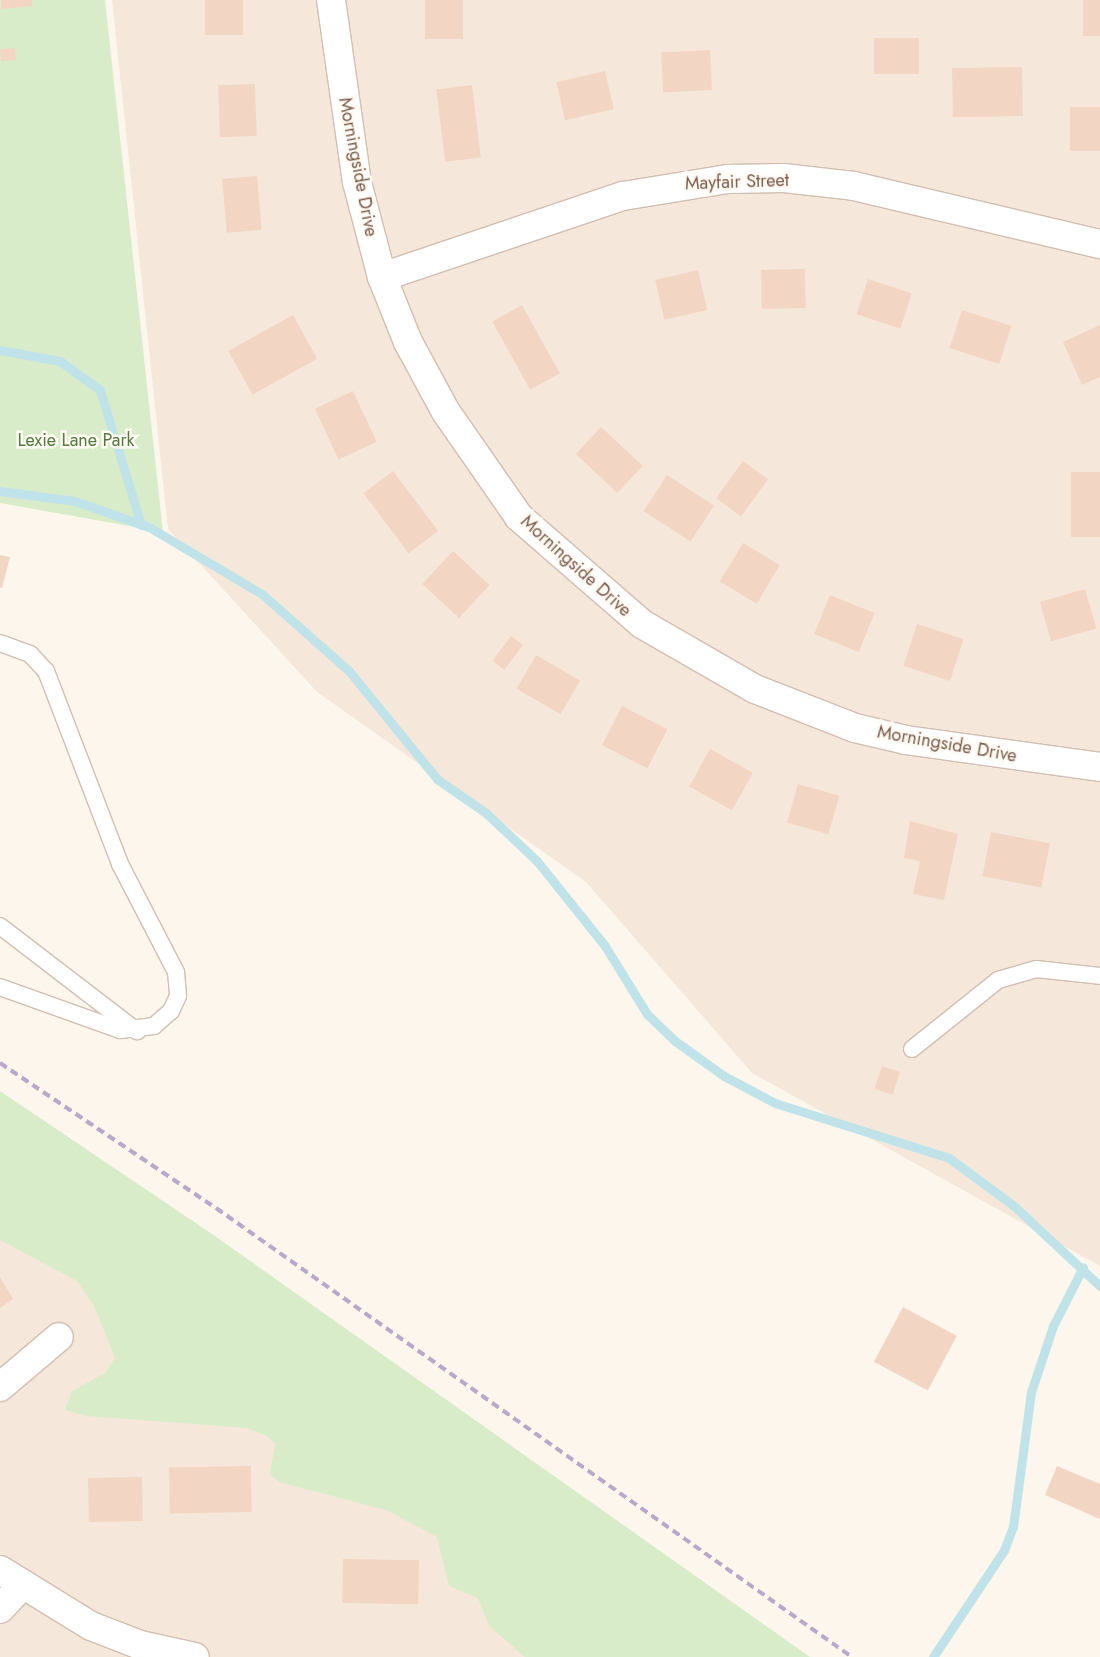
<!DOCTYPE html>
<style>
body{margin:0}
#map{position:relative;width:1100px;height:1657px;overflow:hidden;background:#fdf6ec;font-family:Jost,sans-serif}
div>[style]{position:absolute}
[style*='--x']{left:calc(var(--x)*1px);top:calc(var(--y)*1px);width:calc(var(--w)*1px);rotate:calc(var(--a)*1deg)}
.residential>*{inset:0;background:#f5e8da}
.green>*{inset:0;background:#d8ecc9}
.stream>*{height:9px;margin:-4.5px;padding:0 4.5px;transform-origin:4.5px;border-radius:4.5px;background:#bfe3e8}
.building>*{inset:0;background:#f3d5c3;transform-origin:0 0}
.roads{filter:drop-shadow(1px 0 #d1beb0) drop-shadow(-1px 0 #d1beb0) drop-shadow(0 1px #d1beb0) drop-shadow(0 -1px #d1beb0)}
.service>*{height:16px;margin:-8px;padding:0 8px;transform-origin:8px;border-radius:8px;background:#fff}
.minor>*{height:28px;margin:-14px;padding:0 14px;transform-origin:14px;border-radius:14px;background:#fff}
.rail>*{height:4px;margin-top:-2px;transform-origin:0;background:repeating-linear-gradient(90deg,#b9a8c9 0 8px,transparent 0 13px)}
span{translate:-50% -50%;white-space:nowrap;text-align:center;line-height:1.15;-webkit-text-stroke:5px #fffaf3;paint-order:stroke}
.street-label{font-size:18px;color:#7a5c4d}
.park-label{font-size:18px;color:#537a41}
</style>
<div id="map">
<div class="residential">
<div style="clip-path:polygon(112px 0,1100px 0,1100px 1266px,752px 1073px,586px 882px,317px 692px,168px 529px)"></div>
<div style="clip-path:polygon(0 1204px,674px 1657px,0 1657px)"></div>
</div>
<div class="green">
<div style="clip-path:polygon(0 0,105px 0,163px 532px,0 503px)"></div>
<div style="clip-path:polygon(0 1091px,212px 1234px,810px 1657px,525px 1657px,489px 1626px,478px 1598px,449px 1586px,437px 1537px,386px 1510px,279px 1482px,270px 1474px,275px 1443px,267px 1436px,247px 1428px,87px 1416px,65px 1410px,72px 1391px,105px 1373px,115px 1358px,94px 1306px,77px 1281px,0 1240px)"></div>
</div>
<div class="stream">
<div style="--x:0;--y:350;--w:61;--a:10.4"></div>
<div style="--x:60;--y:361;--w:49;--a:35.9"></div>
<div style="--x:100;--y:390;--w:141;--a:73.1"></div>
<div style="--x:0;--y:491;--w:76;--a:7.6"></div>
<div style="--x:75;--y:501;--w:78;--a:19.4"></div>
<div style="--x:149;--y:527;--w:131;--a:30.7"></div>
<div style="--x:262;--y:594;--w:116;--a:41.5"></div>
<div style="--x:349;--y:671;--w:139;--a:50.8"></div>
<div style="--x:437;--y:779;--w:60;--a:34.8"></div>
<div style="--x:486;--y:813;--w:70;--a:43.3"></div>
<div style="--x:537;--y:861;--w:109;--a:51.3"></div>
<div style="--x:605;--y:946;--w:80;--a:58.3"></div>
<div style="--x:647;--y:1014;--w:39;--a:44"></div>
<div style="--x:675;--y:1041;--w:60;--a:35.5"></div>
<div style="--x:724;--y:1076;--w:58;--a:27.9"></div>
<div style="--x:775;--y:1103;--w:182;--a:17.5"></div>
<div style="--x:949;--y:1158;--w:79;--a:36.3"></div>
<div style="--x:1013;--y:1205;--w:119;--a:43"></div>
<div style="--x:933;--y:1657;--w:128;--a:-56.4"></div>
<div style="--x:1004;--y:1550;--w:25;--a:-69"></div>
<div style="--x:1013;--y:1527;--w:136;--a:-82.4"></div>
<div style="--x:1031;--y:1392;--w:70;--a:-71.6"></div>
<div style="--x:1053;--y:1326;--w:66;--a:-63"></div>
</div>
<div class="building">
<div style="clip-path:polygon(1px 0,32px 0,32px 6px,1px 9px)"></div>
<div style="left:205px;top:0;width:38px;height:35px"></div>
<div style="left:425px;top:0;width:38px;height:39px"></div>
<div style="left:1083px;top:0;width:17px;height:36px"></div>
<div style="left:874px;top:38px;width:45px;height:36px"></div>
<div style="left:15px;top:48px;width:12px;height:15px;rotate:85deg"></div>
<div style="left:710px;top:50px;width:40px;height:49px;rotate:87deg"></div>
<div style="left:1022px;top:67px;width:49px;height:70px;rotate:89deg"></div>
<div style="left:605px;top:71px;width:39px;height:50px;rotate:77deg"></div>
<div style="left:255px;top:84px;width:52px;height:37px;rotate:88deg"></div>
<div style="left:472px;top:85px;width:73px;height:36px;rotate:83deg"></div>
<div style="left:1100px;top:107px;width:44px;height:30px;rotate:90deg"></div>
<div style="left:257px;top:176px;width:54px;height:35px;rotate:85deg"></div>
<div style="left:805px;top:269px;width:39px;height:44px;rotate:89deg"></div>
<div style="left:698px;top:270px;width:41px;height:44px;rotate:77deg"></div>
<div style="left:868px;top:279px;width:46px;height:37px;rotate:18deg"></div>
<div style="left:522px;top:305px;width:78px;height:34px;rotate:61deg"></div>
<div style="left:962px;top:310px;width:52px;height:40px;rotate:18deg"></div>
<div style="left:293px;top:315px;width:50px;height:74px;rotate:61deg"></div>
<div style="clip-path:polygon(1100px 325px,1100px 377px,1082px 385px,1063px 342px)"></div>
<div style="left:353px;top:391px;width:56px;height:42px;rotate:65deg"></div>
<div style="left:601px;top:427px;width:57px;height:37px;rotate:43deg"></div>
<div style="left:743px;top:461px;width:31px;height:46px;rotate:36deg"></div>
<div style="left:393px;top:471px;width:75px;height:37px;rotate:53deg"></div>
<div style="left:1071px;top:472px;width:29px;height:65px"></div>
<div style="left:667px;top:475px;width:56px;height:43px;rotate:33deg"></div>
<div style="left:743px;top:543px;width:43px;height:45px;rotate:31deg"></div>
<div style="left:453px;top:551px;width:50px;height:45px;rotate:43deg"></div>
<div style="clip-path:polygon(0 555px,10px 557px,2px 588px,0 588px)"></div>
<div style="left:1085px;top:589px;width:41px;height:47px;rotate:74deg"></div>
<div style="left:830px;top:595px;width:48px;height:42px;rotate:22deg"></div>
<div style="left:917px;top:624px;width:49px;height:44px;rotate:18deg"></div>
<div style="left:511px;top:636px;width:15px;height:31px;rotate:37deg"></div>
<div style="left:536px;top:655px;width:51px;height:39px;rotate:30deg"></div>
<div style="left:622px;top:706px;width:51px;height:44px;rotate:27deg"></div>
<div style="left:710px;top:749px;width:49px;height:43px;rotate:29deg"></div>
<div style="left:798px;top:784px;width:43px;height:40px;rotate:16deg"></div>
<div style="clip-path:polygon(910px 821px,958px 834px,944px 900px,913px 894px,920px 861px,904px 858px)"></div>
<div style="left:991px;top:832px;width:60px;height:45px;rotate:11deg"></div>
<div style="left:882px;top:1066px;width:19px;height:24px;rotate:18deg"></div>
<div style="clip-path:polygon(0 1277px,13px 1299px,0 1308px)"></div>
<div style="left:903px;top:1307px;width:61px;height:62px;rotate:28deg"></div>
<div style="left:251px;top:1466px;width:46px;height:82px;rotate:89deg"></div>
<div style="clip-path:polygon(1057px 1466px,1100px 1484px,1100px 1519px,1045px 1495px)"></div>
<div style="left:142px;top:1477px;width:44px;height:54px;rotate:89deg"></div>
<div style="left:343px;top:1559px;width:76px;height:44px;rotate:1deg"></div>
</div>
<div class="roads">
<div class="service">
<div style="--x:0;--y:643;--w:32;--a:20"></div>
<div style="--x:30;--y:654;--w:23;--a:47"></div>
<div style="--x:46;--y:671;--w:207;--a:69"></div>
<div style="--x:120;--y:864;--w:122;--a:62.6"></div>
<div style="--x:176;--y:972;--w:24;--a:85"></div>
<div style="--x:178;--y:996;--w:17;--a:115"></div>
<div style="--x:171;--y:1011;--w:23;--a:139"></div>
<div style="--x:154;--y:1026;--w:34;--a:173"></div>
<div style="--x:120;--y:1030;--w:127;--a:-160.3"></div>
<div style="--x:0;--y:926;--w:173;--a:37.5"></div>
<div style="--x:912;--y:1049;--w:110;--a:-38.7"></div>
<div style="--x:998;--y:980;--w:40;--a:-16"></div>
<div style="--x:1036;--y:969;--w:64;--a:6.2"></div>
</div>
<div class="minor">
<div style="--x:331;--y:0;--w:184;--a:81.9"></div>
<div style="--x:357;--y:182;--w:98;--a:75.3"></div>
<div style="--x:382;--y:277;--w:70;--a:68.2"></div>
<div style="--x:408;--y:342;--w:80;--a:61.5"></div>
<div style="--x:446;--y:412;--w:128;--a:55.2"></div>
<div style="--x:519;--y:517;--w:163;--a:41"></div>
<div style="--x:642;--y:624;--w:130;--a:29.9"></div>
<div style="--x:755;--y:689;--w:107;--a:21.3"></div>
<div style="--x:855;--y:728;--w:52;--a:13.2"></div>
<div style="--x:906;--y:740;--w:196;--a:7.9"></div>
<div style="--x:382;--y:277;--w:254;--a:-18.6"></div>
<div style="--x:623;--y:196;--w:106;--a:-9.2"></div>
<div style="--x:728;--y:179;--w:56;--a:-1"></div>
<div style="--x:784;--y:178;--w:70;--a:6.5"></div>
<div style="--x:854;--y:186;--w:253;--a:13.3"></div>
<div style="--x:0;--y:1387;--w:77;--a:-40.3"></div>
<div style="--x:0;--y:1570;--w:107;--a:31.6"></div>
<div style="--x:91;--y:1626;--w:53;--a:21.2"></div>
<div style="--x:140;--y:1645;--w:56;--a:12.3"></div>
<div style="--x:0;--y:1609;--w:34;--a:-47"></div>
</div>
</div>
<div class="rail">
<div style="--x:0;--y:1063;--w:260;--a:33.9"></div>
<div style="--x:216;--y:1208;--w:779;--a:35.22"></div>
</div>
<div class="street-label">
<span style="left:358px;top:167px;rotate:79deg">Morningside Drive</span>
<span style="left:737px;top:182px;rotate:-2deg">Mayfair Street</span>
<span style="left:576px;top:566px;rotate:42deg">Morningside Drive</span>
<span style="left:947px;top:744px;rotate:10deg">Morningside Drive</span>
</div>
<div class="park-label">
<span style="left:76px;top:440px">Lexie Lane Park</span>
</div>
</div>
